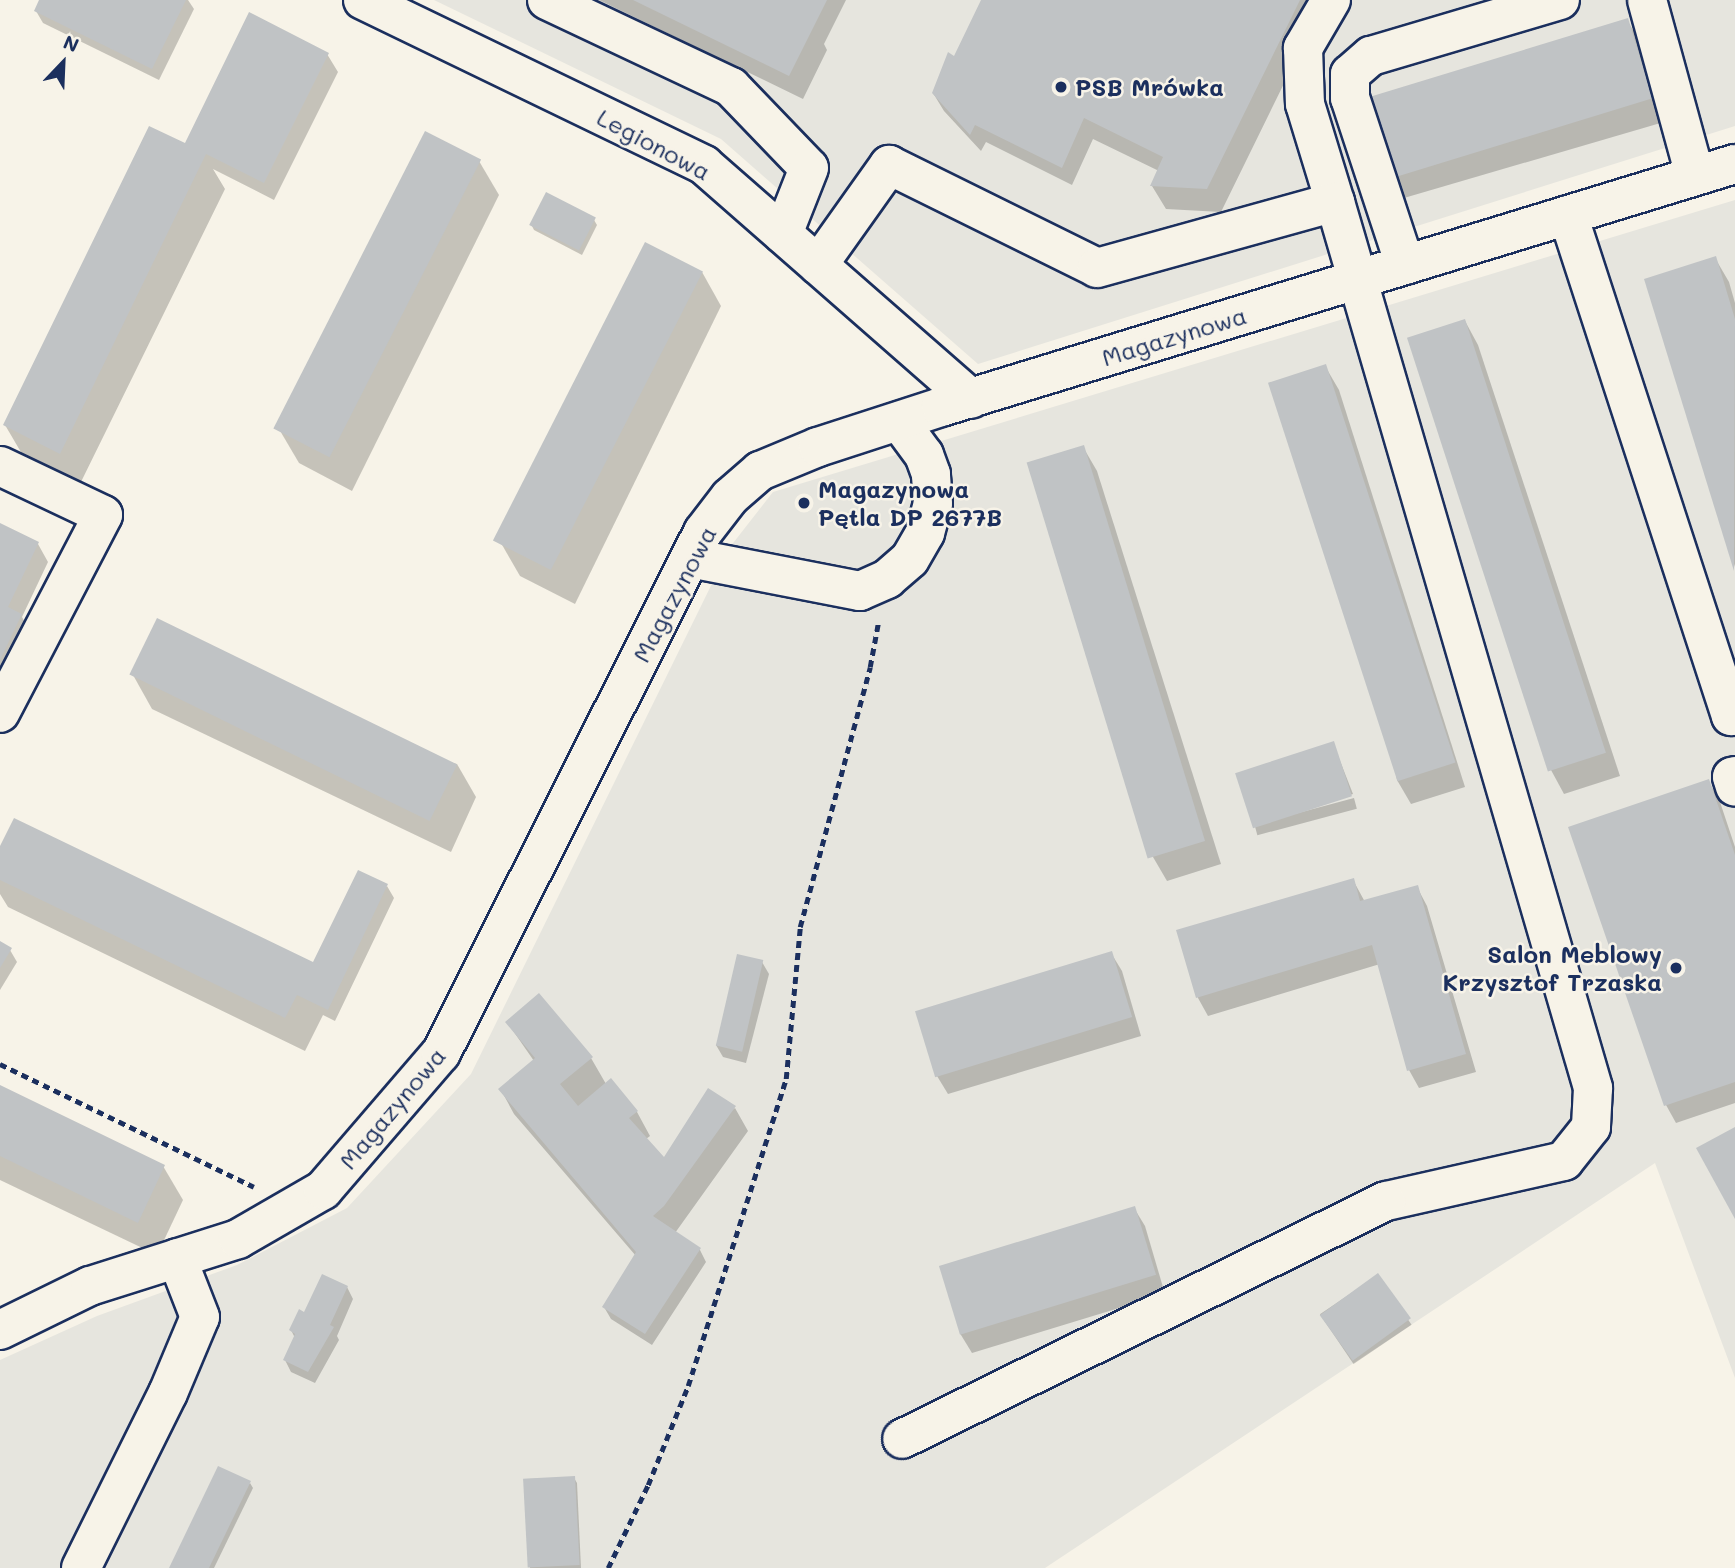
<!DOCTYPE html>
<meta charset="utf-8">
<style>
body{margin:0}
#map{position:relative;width:1735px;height:1568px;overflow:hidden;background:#f7f3e8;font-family:Mali,sans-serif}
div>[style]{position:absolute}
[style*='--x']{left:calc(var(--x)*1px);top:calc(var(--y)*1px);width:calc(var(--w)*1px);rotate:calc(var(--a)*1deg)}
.built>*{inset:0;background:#e6e5de}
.shadow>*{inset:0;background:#0003;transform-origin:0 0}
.building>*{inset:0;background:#c0c3c5;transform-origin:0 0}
.path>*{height:4.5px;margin-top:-2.25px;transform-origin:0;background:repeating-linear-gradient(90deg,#1b2f5e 0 7px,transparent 0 12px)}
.roads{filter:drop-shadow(2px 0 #1b2f5e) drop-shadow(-2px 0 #1b2f5e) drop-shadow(0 2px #1b2f5e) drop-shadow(0 -2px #1b2f5e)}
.minor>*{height:38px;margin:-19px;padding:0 19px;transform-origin:19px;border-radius:19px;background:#f7f3e8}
.dots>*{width:19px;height:19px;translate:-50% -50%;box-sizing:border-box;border:4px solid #f7f3e8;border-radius:50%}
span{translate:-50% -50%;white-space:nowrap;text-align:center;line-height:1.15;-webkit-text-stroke:5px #f7f3e8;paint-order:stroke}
.poi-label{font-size:24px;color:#1b2f5e;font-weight:700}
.left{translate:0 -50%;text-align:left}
.right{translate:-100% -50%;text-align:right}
.street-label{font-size:24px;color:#1b2f5e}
.north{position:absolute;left:28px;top:28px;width:70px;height:70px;-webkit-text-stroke:5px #f7f3e8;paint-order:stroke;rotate:23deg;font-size:19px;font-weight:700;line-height:28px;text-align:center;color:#1b2f5e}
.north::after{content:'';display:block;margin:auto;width:24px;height:32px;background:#1b2f5e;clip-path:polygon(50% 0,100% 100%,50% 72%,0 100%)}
</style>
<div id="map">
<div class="built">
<div style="clip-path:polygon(434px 0,1735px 0,1735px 126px,978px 364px,721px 139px)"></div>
<div style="clip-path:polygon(1735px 200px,1735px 1378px,1655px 1163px,1045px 1568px,0 1568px,0 1360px,97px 1316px,237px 1265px,347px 1208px,471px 1074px,730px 547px,773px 492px)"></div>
</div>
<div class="shadow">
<div style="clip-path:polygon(41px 0,188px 0,194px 9px,159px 80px,43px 23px,36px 11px)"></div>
<div style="clip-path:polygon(599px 0,846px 0,824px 44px,827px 50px,803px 99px)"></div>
<div style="clip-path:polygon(983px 0,1325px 0,1221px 212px,1166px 209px,1152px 186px,1159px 171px,1093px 139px,1072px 185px,986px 142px,981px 151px,944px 111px,933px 93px,955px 58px)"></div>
<div style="clip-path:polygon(1627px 20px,1641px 44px,1664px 122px,1404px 198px,1391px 175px)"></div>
<div style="clip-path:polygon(327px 54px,338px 72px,274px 200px,213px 169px,225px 189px,79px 486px,25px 459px,5px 425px,190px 148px)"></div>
<div style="clip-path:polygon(479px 161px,499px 195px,352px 491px,299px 463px,279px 429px)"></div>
<div style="clip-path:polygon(594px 220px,597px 225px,582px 255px,534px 230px,531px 224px)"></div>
<div style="clip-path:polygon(1715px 258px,1729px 282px,1735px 303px,1735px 567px,1646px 280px)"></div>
<div style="clip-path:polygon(702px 272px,721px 306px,575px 604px,520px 576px,501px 543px)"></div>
<div style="clip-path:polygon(1465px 321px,1478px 345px,1620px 776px,1564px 794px,1551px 770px,1409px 339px)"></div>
<div style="clip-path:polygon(1325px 366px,1339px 390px,1465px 787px,1411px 804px,1397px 780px)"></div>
<div style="clip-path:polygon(1083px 447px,1097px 471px,1221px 864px,1167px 881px,1153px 857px)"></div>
<div style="clip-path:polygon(0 525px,38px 544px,48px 562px,22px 617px,31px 633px,0 685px)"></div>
<div style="clip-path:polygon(133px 675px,457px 764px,476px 797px,451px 852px,152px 709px)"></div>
<div style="clip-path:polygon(1333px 743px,1353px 794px,1254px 825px)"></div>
<div style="clip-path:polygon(1708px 781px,1719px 799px,1735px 847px,1735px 1103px,1676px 1123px,1666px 1105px)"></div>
<div style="left:1354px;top:798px;width:11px;height:103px;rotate:75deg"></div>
<div style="clip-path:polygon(0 850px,314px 964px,387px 886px,394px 898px,335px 1021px,323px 1015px,305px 1051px,8px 907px,0 894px)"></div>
<div style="clip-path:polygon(1353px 880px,1365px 902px,1417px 887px,1427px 906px,1476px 1072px,1419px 1088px,1409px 1070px,1380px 964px,1208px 1016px,1198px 998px,1178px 931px)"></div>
<div style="clip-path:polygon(0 943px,10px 950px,17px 962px,0 990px)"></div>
<div style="clip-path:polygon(1111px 953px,1122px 971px,1141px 1036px,948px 1094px,937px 1076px)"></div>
<div style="clip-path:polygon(762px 962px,769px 974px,746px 1063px,723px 1057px,716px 1045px)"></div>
<div style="clip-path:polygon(507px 1022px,591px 1058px,606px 1084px,637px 1112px,650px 1136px,646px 1139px,665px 1160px,735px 1108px,748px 1131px,675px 1233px,700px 1250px,706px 1262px,652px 1345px,611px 1319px,604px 1307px,636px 1256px,514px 1114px,501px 1090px,534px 1061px)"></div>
<div style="clip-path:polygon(0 1087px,163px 1166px,183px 1200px,157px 1255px,0 1180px)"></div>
<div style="clip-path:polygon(1134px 1208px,1145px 1226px,1165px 1294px,972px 1353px,961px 1335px,941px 1267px)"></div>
<div style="left:1378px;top:1275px;width:60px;height:70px;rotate:56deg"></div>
<div style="clip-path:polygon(347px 1287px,353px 1299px,337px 1336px,339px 1340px,315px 1383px,291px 1372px,285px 1360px,295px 1338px,291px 1330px,305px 1315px)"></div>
<div style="clip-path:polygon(574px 1478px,577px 1483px,581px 1568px,530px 1568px,525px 1479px)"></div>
<div style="clip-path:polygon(250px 1483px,253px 1488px,214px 1568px,171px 1568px)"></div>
</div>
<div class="building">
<div style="clip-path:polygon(39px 0,186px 0,152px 69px,34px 11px)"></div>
<div style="clip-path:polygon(633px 0,827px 0,789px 76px)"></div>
<div style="clip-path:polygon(981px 0,1300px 0,1207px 189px,1150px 186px,1163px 157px,1084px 118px,1062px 168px,975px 125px,970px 135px,932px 93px,948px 52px,954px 56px)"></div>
<div style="clip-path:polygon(249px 12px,329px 53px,264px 183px,206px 154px,60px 454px,3px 425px,149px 126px,185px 143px)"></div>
<div style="left:1628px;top:18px;width:84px;height:273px;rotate:73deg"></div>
<div style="left:425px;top:131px;width:63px;height:334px;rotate:27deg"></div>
<div style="left:546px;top:192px;width:56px;height:37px;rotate:27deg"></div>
<div style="left:645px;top:242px;width:65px;height:335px;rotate:27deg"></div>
<div style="clip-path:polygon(1716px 256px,1735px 319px,1734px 571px,1644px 279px)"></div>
<div style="left:1465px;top:319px;width:456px;height:61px;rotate:72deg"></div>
<div style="left:1326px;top:364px;width:419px;height:61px;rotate:72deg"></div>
<div style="left:1084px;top:445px;width:414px;height:60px;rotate:73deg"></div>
<div style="clip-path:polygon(0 523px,39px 542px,8px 607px,22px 614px,0 660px)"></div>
<div style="left:157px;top:618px;width:334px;height:63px;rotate:26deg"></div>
<div style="left:1334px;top:741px;width:58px;height:104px;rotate:72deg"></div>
<div style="clip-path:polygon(1709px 779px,1735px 855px,1735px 1082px,1664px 1106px,1568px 827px)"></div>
<div style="clip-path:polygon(14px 818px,313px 962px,358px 870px,388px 884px,328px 1010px,297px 995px,285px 1018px,0 880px,0 846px)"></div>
<div style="clip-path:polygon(1354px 878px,1360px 901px,1418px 885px,1466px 1054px,1407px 1071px,1372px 945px,1196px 998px,1176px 930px)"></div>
<div style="clip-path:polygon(0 941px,12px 948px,0 968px)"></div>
<div style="left:1112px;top:951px;width:69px;height:206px;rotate:73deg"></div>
<div style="left:737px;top:954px;width:27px;height:94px;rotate:13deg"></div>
<div style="clip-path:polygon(539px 993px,593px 1057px,560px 1084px,578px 1106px,611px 1078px,638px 1111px,629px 1118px,664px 1157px,708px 1088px,736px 1106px,664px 1206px,653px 1216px,701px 1248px,645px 1334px,602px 1307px,636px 1252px,498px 1089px,535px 1058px,505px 1022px)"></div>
<div style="clip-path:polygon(0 1085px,165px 1165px,138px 1223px,0 1156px)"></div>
<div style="clip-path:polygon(1735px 1127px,1735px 1219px,1696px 1148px)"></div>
<div style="left:1135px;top:1206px;width:72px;height:205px;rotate:73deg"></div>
<div style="left:1378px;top:1273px;width:56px;height:72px;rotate:54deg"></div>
<div style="clip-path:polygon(322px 1274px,348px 1286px,330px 1325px,334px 1327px,308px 1372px,283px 1360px,295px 1334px,289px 1330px,299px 1309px,304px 1312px)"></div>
<div style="clip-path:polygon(218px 1466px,251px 1481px,209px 1568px,169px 1568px)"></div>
<div style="left:575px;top:1476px;width:89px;height:52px;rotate:87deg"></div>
</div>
<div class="path">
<div style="--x:0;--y:1064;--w:282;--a:25.8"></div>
<div style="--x:608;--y:1568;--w:92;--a:-64.3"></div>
<div style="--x:648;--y:1485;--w:107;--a:-68"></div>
<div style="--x:688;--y:1386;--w:322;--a:-72.3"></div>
<div style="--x:786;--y:1079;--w:153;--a:-84.7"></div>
<div style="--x:800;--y:927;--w:269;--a:-74.9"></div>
<div style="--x:870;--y:667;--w:44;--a:-79.5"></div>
</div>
<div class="roads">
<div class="minor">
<div style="--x:363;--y:0;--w:379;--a:25.8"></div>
<div style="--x:704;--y:165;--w:355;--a:41.2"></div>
<div style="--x:547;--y:0;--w:204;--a:25.3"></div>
<div style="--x:731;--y:87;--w:112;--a:46.1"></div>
<div style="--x:809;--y:168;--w:71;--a:111.5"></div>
<div style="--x:1331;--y:0;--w:56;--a:120.3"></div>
<div style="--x:1303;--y:48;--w:56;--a:88"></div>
<div style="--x:1305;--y:104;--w:102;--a:73"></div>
<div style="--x:1647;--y:0;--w:182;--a:74.7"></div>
<div style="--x:1568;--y:215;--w:527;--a:71.98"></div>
<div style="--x:1731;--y:716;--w:4;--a:-14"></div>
<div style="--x:818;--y:265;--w:123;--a:-54.6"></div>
<div style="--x:889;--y:165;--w:232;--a:26.3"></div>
<div style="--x:1097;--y:268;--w:247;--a:-15.5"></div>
<div style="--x:1335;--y:202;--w:923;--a:73.76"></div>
<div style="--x:1593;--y:1088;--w:39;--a:93"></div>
<div style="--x:1591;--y:1127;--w:43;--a:128.5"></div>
<div style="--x:1564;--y:1161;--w:182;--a:167.3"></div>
<div style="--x:1386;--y:1201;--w:539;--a:153.82"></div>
<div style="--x:1405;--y:265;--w:176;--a:-108.2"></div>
<div style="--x:1350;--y:98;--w:24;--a:-90"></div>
<div style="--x:1350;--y:74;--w:28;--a:-41"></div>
<div style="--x:1371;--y:56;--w:197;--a:-16.5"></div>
<div style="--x:0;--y:466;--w:114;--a:25.4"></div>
<div style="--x:103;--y:515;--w:223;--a:117.5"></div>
<div style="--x:690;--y:558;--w:173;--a:11"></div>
<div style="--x:860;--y:591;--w:30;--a:-24"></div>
<div style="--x:887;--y:579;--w:30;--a:-41"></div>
<div style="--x:910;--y:559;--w:30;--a:-60"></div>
<div style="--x:925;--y:533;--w:30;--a:-75"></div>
<div style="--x:933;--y:504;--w:30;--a:-94"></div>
<div style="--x:931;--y:474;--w:20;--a:-110"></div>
<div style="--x:924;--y:455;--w:42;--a:-126.3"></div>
<div style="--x:1735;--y:776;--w:3;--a:162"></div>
<div style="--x:1732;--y:777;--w:10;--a:73"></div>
<div style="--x:0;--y:1330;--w:100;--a:-26.1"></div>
<div style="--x:90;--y:1286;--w:155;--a:-17.6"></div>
<div style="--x:238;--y:1239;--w:98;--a:-30"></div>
<div style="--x:323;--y:1190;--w:181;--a:-49.3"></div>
<div style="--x:441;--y:1053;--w:583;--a:-63.3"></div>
<div style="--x:703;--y:532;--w:44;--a:-52.4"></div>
<div style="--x:730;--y:497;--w:40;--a:-41"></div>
<div style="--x:760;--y:471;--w:63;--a:-22.5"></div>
<div style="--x:818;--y:447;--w:129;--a:-18"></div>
<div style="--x:941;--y:407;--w:830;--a:-17.02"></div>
<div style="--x:81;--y:1568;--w:195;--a:-63.6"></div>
<div style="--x:168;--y:1393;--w:82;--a:-67.2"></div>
<div style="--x:200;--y:1317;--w:63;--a:-111.3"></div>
</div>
</div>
<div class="dots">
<div style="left:1061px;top:87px;background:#1b2f5e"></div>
<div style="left:804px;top:503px;background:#1b2f5e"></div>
<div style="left:1676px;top:968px;background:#1b2f5e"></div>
</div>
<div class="poi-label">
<span class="left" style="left:1075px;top:87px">PSB Mrówka</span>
<span class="left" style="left:818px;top:503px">Magazynowa<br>Pętla DP 2677B</span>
<span class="right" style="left:1662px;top:968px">Salon Meblowy<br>Krzysztof Trzaska</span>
</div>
<div class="street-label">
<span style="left:654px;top:144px;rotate:28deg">Legionowa</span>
<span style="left:1174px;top:336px;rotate:-17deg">Magazynowa</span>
<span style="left:674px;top:594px;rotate:-62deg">Magazynowa</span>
<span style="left:392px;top:1108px;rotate:-50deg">Magazynowa</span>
</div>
<div class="north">N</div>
</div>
